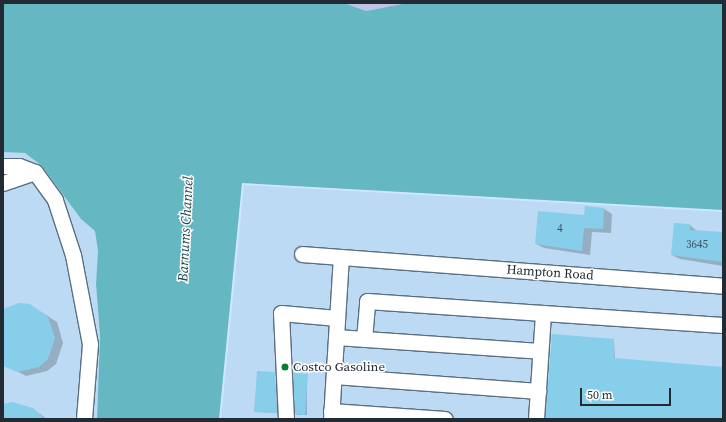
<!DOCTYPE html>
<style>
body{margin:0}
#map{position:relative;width:726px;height:422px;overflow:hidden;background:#cfe7fc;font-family:"Source Serif 4",serif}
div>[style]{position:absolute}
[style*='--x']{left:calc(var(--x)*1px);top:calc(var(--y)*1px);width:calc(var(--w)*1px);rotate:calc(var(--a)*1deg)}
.built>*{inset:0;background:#bcdaf3}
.green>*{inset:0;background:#bfc1e5}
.water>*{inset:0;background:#65b7c2}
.shadow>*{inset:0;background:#0003}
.building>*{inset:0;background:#87ceeb}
.roads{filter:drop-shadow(1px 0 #5a6f82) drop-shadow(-1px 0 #5a6f82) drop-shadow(0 1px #5a6f82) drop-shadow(0 -1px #5a6f82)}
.minor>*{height:15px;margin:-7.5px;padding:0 7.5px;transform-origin:7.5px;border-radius:7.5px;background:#fff}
.dots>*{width:11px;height:11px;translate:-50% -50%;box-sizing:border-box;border:2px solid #fff;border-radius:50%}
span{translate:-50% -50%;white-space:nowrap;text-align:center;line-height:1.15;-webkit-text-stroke:3px #fff;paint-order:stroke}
.number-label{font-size:11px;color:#3b5461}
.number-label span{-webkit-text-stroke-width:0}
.street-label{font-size:13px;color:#222b33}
.poi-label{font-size:13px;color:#222b33}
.left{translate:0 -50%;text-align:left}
.water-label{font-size:14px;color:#1f464b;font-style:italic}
.frame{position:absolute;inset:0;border:4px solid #222b33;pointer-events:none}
.scale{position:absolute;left:580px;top:388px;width:91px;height:18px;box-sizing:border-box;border:2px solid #222b33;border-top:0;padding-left:5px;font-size:12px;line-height:14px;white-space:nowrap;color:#222b33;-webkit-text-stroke:3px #fff;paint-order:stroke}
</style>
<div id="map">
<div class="built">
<div style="clip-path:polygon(3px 152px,25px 153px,42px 166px,81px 219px,95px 231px,98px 251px,96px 284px,100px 336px,97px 419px,3px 419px)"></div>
<div style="clip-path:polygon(244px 185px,723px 212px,723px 419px,221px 419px)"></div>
</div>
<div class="green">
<div style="clip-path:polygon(344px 3px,407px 3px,366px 11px)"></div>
</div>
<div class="water">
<div style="clip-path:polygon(3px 3px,344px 3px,366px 11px,407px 3px,723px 3px,723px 210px,242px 183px,219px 419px,97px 419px,100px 336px,96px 284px,98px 251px,95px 231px,81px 219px,42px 166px,25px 153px,3px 152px)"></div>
</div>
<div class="shadow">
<div style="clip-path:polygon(586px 207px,604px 209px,612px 214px,611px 233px,592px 232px,590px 255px,544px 248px,536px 244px,585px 216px)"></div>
<div style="clip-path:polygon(690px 225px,698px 232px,723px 233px,723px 266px,680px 259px,672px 255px)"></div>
<div style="clip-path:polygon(30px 305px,57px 322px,63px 343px,56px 364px,47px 371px,26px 376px,3px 364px,3px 311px,8px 307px)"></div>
<div style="clip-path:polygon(553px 335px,614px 340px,615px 360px,723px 368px,723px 419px,546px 419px)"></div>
<div style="clip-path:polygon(274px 373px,278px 413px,257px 412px,255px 411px)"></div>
<div style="clip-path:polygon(307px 375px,307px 415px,298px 415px,296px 414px)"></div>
<div style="clip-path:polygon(3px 407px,33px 409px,47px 419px,3px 419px)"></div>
</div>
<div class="building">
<div style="clip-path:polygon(585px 206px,604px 208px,603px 229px,584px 228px,582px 251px,535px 244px,538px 211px,584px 215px)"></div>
<div style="clip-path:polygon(674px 223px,690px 224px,690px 230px,723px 232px,723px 262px,671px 255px)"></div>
<div style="clip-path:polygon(19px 303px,30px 304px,48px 317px,55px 338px,48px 359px,39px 367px,17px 372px,3px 366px,3px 309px)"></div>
<div style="clip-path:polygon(552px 334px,614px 339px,614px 358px,723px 367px,723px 419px,545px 419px)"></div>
<div style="clip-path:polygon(257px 371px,275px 372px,277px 413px,254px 412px)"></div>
<div style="clip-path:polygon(293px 373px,308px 374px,305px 415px,295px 414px)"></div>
<div style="clip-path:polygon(12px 402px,33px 408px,45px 419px,3px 419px,3px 404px)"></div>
</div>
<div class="roads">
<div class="minor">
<div style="--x:3;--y:166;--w:16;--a:0"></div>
<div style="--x:19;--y:166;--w:17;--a:21"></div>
<div style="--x:35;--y:172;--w:34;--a:54"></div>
<div style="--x:55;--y:200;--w:58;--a:71.9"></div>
<div style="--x:73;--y:255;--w:91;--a:79.2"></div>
<div style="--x:90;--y:344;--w:75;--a:94.6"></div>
<div style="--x:3;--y:183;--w:34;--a:-19"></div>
<div style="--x:302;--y:254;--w:422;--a:4.3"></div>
<div style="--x:336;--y:337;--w:204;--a:3.9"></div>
<div style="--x:364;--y:339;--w:38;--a:-85"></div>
<div style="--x:367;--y:301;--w:176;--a:3.9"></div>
<div style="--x:334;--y:376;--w:205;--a:4.2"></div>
<div style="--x:331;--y:411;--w:114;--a:4"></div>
<div style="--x:286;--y:419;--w:106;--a:-92.7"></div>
<div style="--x:281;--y:313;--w:56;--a:5.1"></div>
<div style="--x:331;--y:419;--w:162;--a:-86.5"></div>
<div style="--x:536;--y:419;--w:106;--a:-86.2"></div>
<div style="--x:543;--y:313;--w:180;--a:3.8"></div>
</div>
</div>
<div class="dots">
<div style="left:285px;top:367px;background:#087c32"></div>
</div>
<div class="number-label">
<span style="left:560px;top:229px">4</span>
<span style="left:697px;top:245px">3645</span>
</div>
<div class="street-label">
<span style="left:550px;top:273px;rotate:4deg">Hampton Road</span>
</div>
<div class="poi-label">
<span class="left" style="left:293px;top:367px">Costco Gasoline</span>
</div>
<div class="water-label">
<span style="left:185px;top:229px;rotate:-87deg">Barnums Channel</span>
</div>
<div class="frame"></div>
<div class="scale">50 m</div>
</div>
